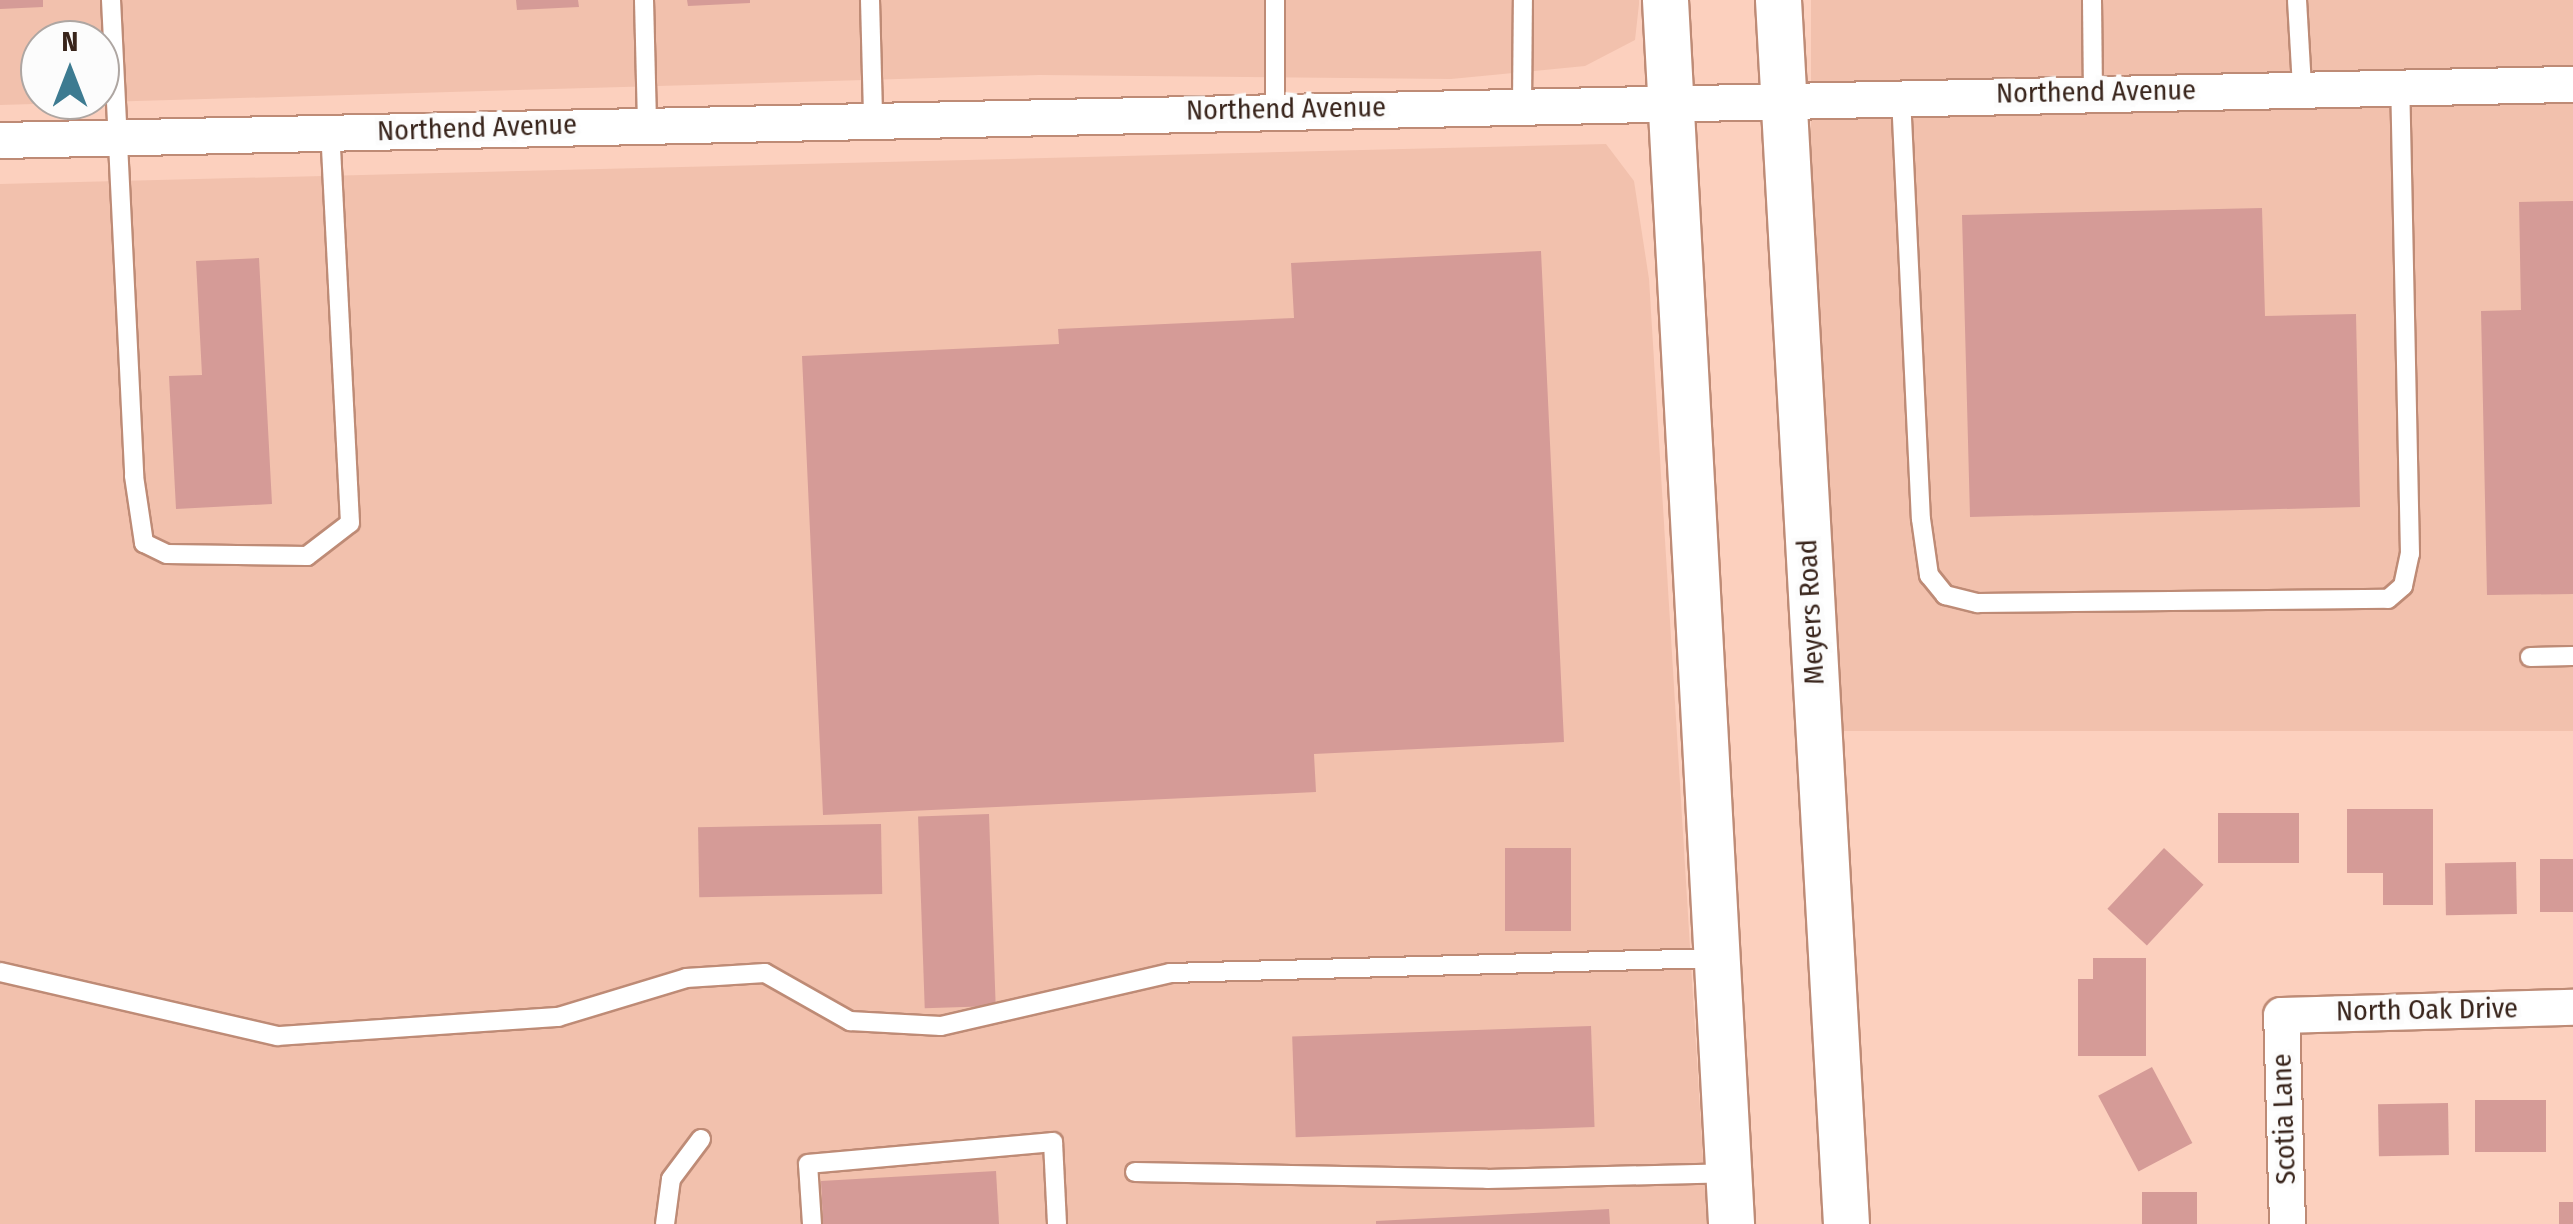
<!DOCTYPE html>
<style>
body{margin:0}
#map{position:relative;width:2573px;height:1224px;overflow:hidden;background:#fcd0be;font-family:"Fira Sans Condensed",sans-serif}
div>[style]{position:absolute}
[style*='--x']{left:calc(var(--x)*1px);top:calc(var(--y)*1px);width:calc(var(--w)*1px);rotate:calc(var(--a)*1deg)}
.built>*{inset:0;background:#f2c1ad;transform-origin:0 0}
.building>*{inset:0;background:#d59b97;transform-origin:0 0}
.roads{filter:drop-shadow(2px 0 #be8b76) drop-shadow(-2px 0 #be8b76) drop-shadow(0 2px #be8b76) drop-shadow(0 -2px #be8b76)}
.service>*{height:18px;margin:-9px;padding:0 9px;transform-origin:9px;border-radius:9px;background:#fff}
.minor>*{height:35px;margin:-17.5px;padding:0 17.5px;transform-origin:17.5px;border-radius:17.5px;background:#fff}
.tertiary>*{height:45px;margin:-22.5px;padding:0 22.5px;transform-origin:22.5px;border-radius:22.5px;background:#fff}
span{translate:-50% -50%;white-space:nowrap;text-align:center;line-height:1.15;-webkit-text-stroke:9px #fcfcfc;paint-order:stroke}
.street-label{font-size:28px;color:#38241b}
.north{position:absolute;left:20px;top:20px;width:100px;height:100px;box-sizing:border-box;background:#fcfcfc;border:2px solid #aea6a2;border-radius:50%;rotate:0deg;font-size:28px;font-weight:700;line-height:40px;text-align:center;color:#38241b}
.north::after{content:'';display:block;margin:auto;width:35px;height:45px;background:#3d7b91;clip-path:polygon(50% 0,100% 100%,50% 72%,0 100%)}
</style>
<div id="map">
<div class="built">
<div style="clip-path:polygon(evenodd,0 0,1639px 0,1639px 4px,1635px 40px,1585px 66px,1451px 79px,1039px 75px,0 105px,0 0,40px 40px,100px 40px,100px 100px,40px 100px,40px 40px)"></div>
<div style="left:1811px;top:0;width:762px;height:731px"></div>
<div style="clip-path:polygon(1606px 144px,1634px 181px,1649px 279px,1707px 1224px,0 1224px,0 184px)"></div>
</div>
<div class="building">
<div style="clip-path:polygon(0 0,43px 0,43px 7px,0 9px)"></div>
<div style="clip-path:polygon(516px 0,578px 0,579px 7px,517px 10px)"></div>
<div style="clip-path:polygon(687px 0,750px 0,750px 3px,688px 6px)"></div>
<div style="clip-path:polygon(2573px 201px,2573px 594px,2487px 595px,2481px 311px,2521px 310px,2519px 202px)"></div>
<div style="clip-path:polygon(2262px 208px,2265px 316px,2356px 314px,2360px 507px,1970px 517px,1962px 215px)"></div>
<div style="clip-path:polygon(1541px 251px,1564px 742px,1314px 754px,1316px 792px,823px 815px,802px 356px,1059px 344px,1058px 329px,1294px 318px,1291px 263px)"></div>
<div style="clip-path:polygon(259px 258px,272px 504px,176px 509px,169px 376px,202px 375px,196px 261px)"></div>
<div style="clip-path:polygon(2347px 809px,2433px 809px,2433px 905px,2383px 905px,2383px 873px,2347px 873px)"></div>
<div style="left:2218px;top:813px;width:81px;height:50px"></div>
<div style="left:989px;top:814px;width:192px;height:71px;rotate:88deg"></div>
<div style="left:881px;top:824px;width:70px;height:183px;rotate:89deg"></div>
<div style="left:1505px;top:848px;width:66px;height:83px"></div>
<div style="left:2164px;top:848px;width:54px;height:83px;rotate:43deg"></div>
<div style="left:2573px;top:859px;width:53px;height:33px;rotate:90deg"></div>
<div style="left:2516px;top:862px;width:52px;height:71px;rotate:89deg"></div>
<div style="clip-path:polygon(2093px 958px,2146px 958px,2146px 1056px,2078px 1056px,2078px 979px,2093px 979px)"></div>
<div style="left:1591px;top:1026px;width:101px;height:299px;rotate:88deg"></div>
<div style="left:2152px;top:1067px;width:86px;height:61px;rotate:62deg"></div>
<div style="left:2546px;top:1100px;width:52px;height:71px;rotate:90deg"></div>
<div style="left:2448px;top:1103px;width:52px;height:70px;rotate:89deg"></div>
<div style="clip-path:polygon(996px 1171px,999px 1224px,823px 1224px,821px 1181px)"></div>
<div style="left:2142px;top:1192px;width:55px;height:32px"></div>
<div style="left:2559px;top:1202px;width:14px;height:22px"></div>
<div style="clip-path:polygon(1609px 1209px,1610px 1224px,1376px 1224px,1376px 1221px)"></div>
</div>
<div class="roads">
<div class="service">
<div style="--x:111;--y:0;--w:477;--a:87.2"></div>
<div style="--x:134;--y:476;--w:68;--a:81.5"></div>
<div style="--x:144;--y:543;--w:25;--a:26"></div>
<div style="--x:167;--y:554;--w:140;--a:0.8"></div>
<div style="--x:307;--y:556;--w:54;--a:-37.5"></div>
<div style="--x:350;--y:523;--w:392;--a:-92.9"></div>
<div style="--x:644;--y:0;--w:124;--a:88.6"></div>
<div style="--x:870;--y:0;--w:117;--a:88.5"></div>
<div style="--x:1275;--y:0;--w:109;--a:90"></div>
<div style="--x:2092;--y:0;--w:92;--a:89.4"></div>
<div style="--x:2297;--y:0;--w:88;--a:86.7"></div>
<div style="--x:1901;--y:97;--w:422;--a:87.3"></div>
<div style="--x:1921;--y:519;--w:57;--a:81.9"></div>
<div style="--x:1929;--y:575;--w:26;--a:51"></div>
<div style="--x:1945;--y:595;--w:34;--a:14"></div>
<div style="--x:1978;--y:603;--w:410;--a:-0.6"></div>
<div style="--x:2388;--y:599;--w:20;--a:-41"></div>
<div style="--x:2403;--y:586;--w:33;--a:-78"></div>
<div style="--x:2410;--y:554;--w:467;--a:-91.2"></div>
<div style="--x:1522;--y:105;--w:105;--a:-89.5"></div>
<div style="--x:2530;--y:657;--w:43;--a:-1.3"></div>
<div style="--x:0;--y:972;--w:285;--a:13"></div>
<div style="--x:278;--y:1036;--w:281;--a:-3.9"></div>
<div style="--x:558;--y:1017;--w:134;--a:-16.9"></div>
<div style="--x:686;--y:978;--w:79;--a:-3.6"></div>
<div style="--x:765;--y:973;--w:98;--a:29.5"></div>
<div style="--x:850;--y:1021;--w:91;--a:3.1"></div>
<div style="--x:941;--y:1026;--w:235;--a:-13"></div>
<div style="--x:1170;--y:973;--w:546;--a:-1.57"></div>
<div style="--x:1135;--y:1172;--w:352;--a:1.1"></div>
<div style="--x:1487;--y:1179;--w:240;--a:-1.4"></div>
<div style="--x:665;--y:1224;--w:45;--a:-82.4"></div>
<div style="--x:671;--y:1179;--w:50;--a:-53.1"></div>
<div style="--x:812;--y:1224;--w:60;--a:-93.8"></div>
<div style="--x:808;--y:1164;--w:246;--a:-5.1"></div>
<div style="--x:1053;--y:1142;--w:82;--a:87.2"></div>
</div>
<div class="minor">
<div style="--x:0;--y:140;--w:2574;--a:-1.25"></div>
<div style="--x:2287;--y:1224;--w:209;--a:-91.6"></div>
<div style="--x:2281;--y:1015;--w:292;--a:-1.6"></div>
</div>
<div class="tertiary">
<div style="--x:1665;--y:0;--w:1226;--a:86.91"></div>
<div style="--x:1778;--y:0;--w:1226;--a:86.82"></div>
</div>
</div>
<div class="street-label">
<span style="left:2096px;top:92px;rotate:-1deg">Northend Avenue</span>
<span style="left:1286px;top:109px;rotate:-1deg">Northend Avenue</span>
<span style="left:477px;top:128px;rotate:-2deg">Northend Avenue</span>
<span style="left:1811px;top:612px;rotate:-93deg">Meyers Road</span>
<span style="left:2427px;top:1010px;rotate:-1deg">North Oak Drive</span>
<span style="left:2284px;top:1119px;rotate:-92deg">Scotia Lane</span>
</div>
<div class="north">N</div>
</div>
